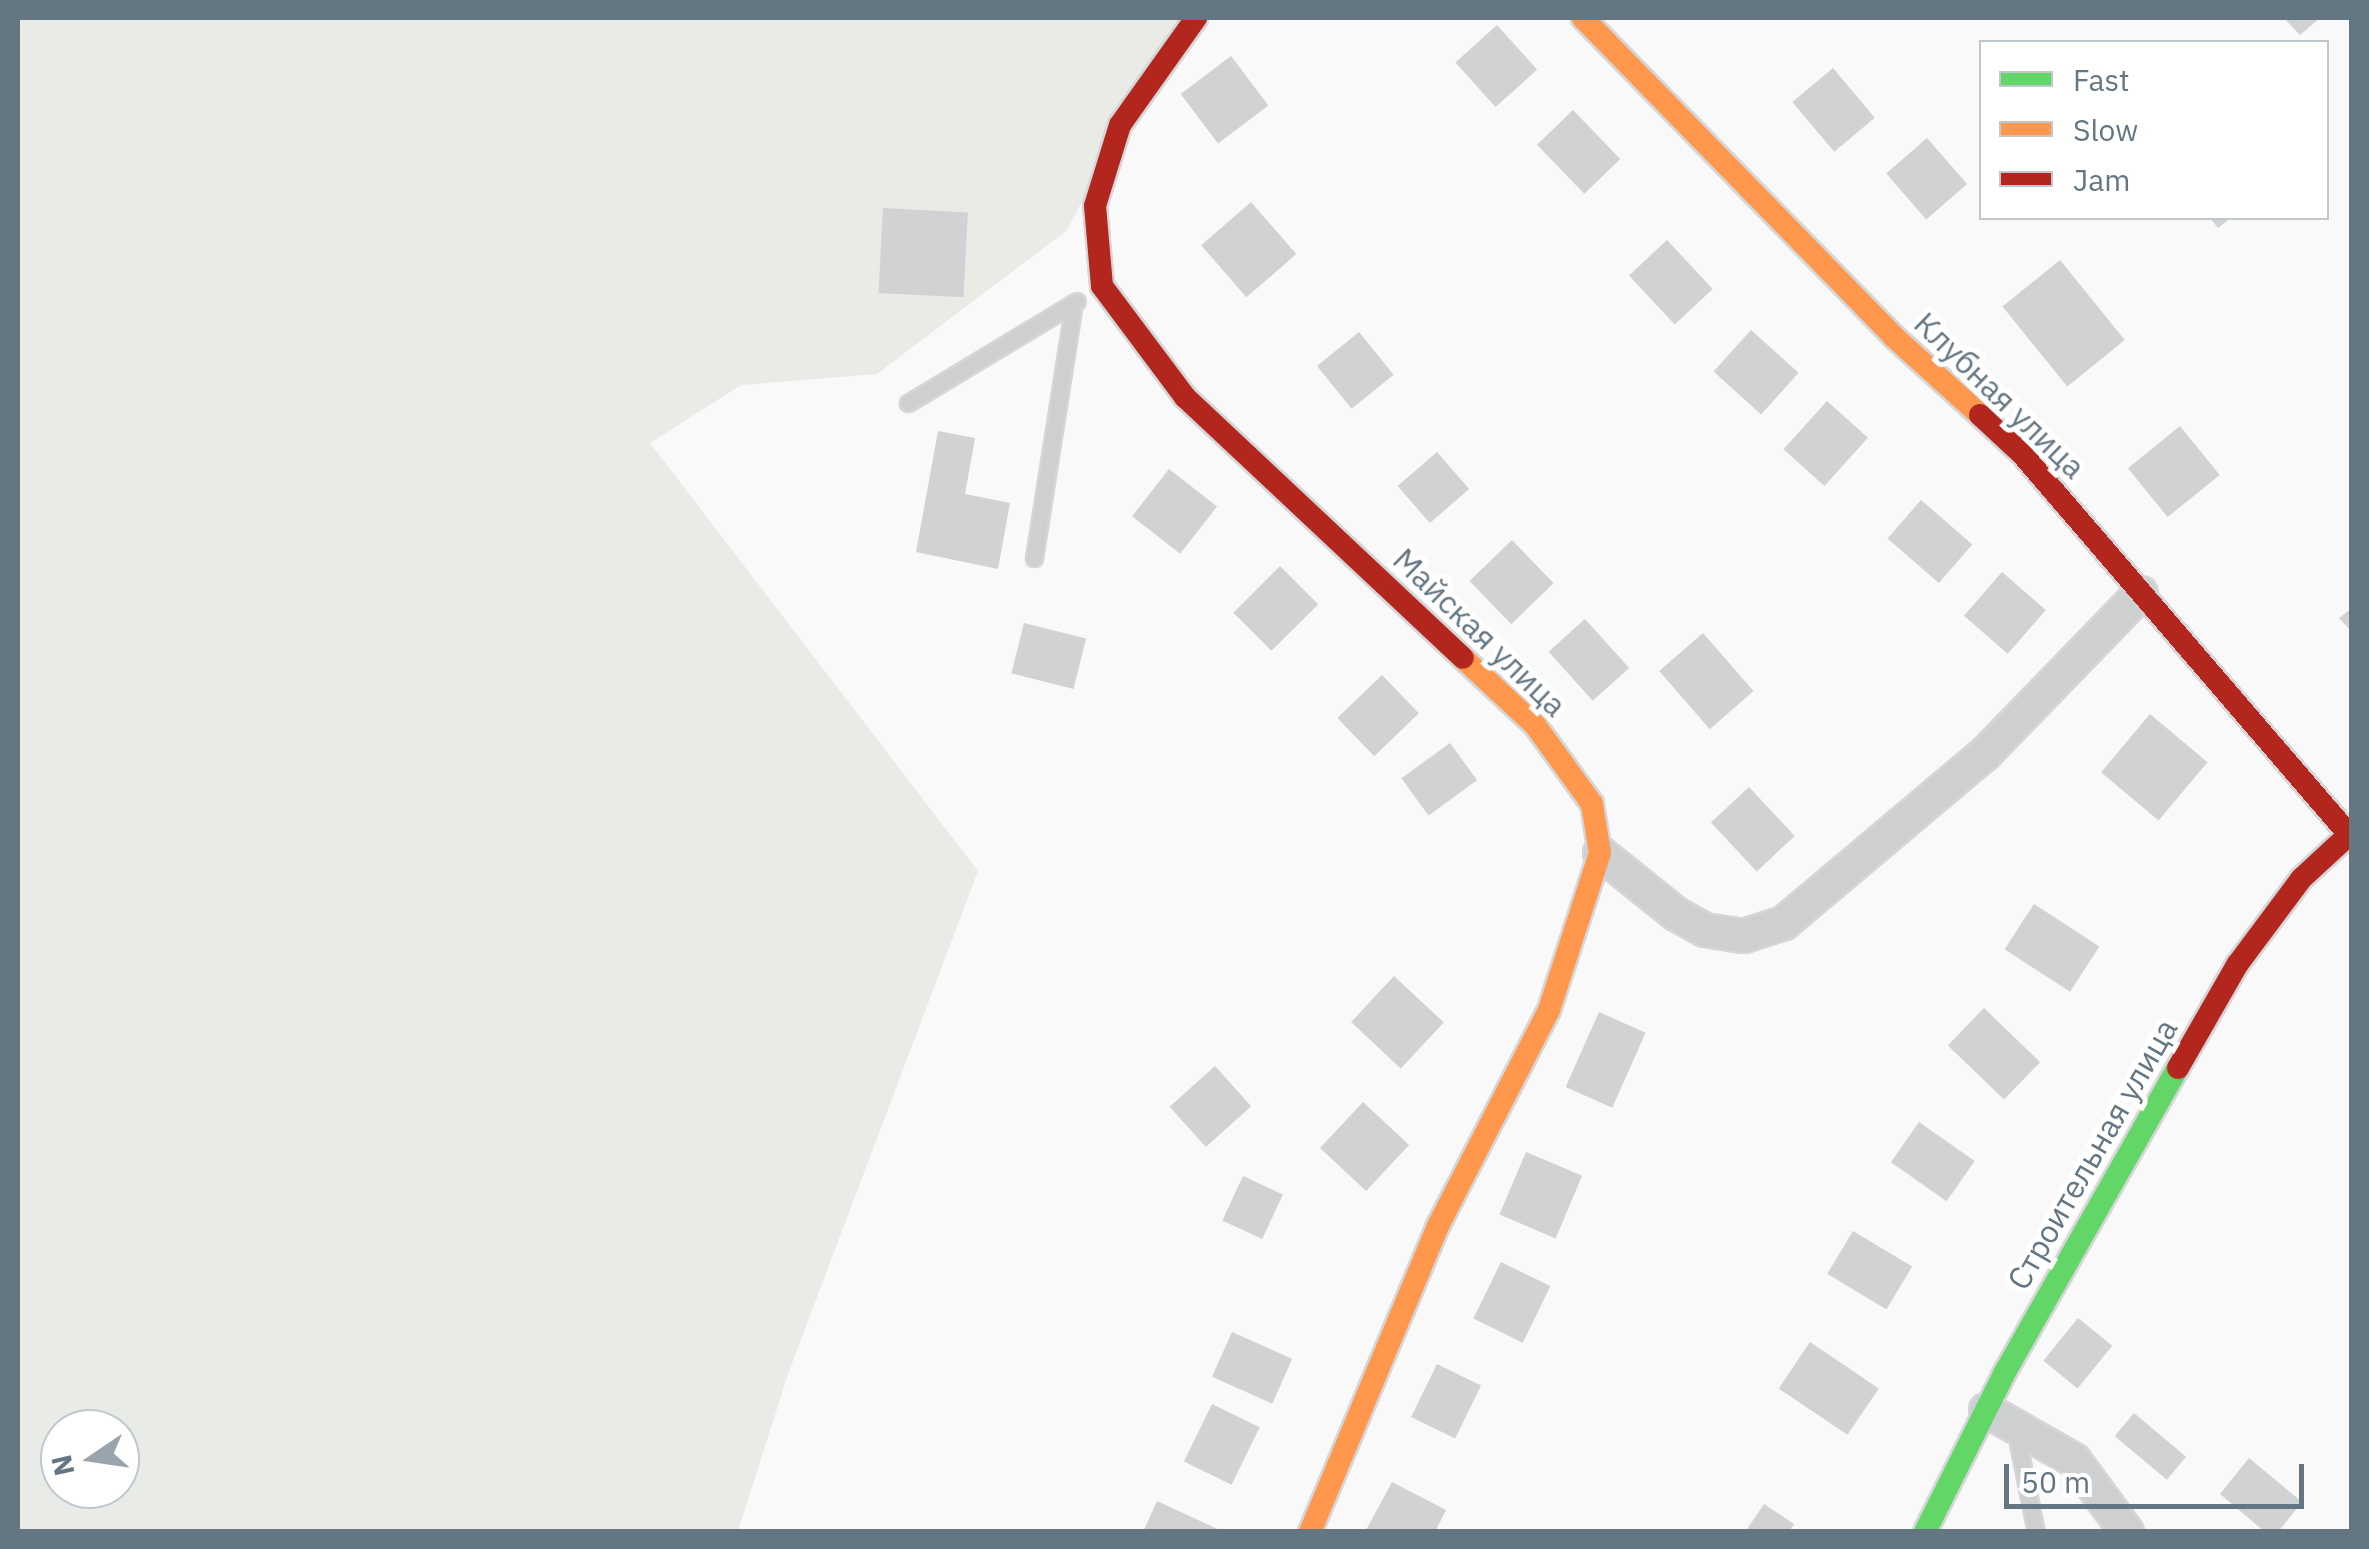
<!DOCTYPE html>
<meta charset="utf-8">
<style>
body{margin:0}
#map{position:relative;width:2369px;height:1549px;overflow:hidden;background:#f9f9f9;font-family:"IBM Plex Sans",sans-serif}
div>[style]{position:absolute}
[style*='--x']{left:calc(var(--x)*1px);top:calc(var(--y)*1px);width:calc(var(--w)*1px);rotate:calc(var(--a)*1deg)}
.green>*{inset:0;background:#e8ebe6}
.building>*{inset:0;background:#d0d2d3;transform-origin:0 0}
.roads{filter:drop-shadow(2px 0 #d5d6d7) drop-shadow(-2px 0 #d5d6d7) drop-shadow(0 2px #d5d6d7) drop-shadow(0 -2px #d5d6d7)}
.lane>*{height:15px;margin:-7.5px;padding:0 7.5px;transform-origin:7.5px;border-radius:7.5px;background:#cecfd0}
.street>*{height:32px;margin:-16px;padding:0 16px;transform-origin:16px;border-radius:16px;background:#cecfd0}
.fast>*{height:22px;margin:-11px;padding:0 11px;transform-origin:11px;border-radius:11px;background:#63d668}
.slow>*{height:22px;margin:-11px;padding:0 11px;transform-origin:11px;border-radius:11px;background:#ff974d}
.jam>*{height:22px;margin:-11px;padding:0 11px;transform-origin:11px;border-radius:11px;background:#b3261e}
span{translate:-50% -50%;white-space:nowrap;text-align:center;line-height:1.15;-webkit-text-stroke:10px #fff;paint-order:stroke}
.street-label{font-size:32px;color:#657683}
.frame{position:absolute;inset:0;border:20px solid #657683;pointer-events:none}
.legend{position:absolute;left:1979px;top:40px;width:350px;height:180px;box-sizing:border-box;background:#fff;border:2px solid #c1c8cd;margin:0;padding:12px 18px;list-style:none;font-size:30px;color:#657683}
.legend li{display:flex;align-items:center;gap:20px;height:50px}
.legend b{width:50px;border:2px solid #c1c8cd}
.north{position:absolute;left:40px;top:1409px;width:100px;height:100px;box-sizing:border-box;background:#fff;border:2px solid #c1c8cd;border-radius:50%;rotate:257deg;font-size:28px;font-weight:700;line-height:40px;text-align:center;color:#657683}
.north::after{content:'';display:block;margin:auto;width:35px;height:45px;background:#99a4ac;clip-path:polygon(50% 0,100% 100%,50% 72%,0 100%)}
.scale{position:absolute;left:2004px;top:1464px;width:300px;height:45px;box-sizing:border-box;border:5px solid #657683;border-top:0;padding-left:12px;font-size:30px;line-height:35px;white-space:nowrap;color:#657683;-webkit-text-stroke:8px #fff;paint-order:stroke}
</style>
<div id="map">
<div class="green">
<div style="clip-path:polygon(evenodd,18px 18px,1182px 18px,1066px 231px,877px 374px,741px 385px,650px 443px,978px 871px,788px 1374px,738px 1531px,18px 1531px,18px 18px,60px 1429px,120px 1429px,120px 1489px,60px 1489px,60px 1429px)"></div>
</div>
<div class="building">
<div style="clip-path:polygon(2284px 18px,2320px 18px,2300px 35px)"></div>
<div style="left:1497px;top:25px;width:60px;height:56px;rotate:48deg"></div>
<div style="left:1231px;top:56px;width:62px;height:63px;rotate:53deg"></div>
<div style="left:1833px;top:68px;width:65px;height:53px;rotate:50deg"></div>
<div style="left:1573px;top:110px;width:68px;height:50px;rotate:46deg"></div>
<div style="left:1927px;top:138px;width:61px;height:54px;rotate:49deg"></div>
<div style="left:1251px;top:202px;width:69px;height:66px;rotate:49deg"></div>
<div style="left:883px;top:208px;width:85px;height:85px;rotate:3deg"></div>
<div style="clip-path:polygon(2210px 218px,2231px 218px,2218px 228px)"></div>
<div style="left:1667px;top:240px;width:67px;height:52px;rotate:47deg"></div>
<div style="left:2060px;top:260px;width:103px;height:74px;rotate:51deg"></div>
<div style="left:1751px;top:330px;width:64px;height:56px;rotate:42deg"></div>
<div style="left:1359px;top:332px;width:55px;height:54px;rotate:51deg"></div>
<div style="left:1827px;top:401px;width:55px;height:65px;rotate:42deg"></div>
<div style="left:2180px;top:426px;width:63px;height:67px;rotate:51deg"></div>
<div style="clip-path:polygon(938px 431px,975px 438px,965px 494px,1010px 503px,998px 569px,916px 552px)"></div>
<div style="left:1437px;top:452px;width:49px;height:52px;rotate:49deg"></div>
<div style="left:1169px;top:469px;width:61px;height:60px;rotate:38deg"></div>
<div style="left:1921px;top:500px;width:68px;height:51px;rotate:41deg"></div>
<div style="left:1512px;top:540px;width:60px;height:59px;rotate:46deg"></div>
<div style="left:1280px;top:566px;width:54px;height:66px;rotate:45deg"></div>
<div style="left:2002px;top:572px;width:58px;height:58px;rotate:41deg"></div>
<div style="clip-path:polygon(2352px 608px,2352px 632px,2339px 618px)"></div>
<div style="left:1585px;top:619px;width:66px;height:49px;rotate:48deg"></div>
<div style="left:1024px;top:623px;width:64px;height:52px;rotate:14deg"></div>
<div style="left:1703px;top:633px;width:77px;height:58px;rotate:49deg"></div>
<div style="left:1382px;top:675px;width:53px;height:62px;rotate:46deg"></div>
<div style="left:2150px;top:714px;width:75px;height:76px;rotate:40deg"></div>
<div style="left:1450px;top:743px;width:46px;height:60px;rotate:54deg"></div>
<div style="left:1749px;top:787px;width:67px;height:52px;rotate:47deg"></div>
<div style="left:2034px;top:904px;width:78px;height:54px;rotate:33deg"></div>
<div style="left:1394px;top:976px;width:68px;height:63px;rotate:43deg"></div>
<div style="left:1984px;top:1008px;width:78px;height:52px;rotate:44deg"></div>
<div style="left:1599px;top:1012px;width:51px;height:82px;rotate:24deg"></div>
<div style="left:1215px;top:1066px;width:54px;height:61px;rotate:48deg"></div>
<div style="left:1363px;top:1102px;width:63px;height:63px;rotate:43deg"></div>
<div style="left:1919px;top:1122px;width:68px;height:49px;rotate:35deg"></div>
<div style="left:1526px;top:1152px;width:61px;height:68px;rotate:23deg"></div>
<div style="left:1243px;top:1176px;width:44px;height:49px;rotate:25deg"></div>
<div style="left:1853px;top:1231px;width:69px;height:50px;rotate:31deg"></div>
<div style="left:1501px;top:1262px;width:55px;height:63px;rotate:26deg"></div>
<div style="left:2078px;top:1318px;width:44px;height:55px;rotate:39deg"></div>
<div style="left:1232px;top:1332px;width:66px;height:49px;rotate:24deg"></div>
<div style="left:1810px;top:1342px;width:83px;height:56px;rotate:34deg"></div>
<div style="left:1437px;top:1364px;width:49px;height:59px;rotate:26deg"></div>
<div style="left:1212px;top:1404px;width:53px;height:64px;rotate:26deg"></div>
<div style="left:2134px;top:1413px;width:68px;height:30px;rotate:40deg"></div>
<div style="clip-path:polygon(2249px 1458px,2302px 1502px,2278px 1532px,2265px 1532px,2220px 1494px)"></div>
<div style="clip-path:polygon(1392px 1482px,1446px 1510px,1435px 1532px,1365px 1532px)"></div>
<div style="clip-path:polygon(1157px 1501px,1224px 1532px,1143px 1532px)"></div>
<div style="clip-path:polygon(1764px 1504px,1794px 1524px,1789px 1532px,1745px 1532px)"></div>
</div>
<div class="roads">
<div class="lane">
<div style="--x:908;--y:403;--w:197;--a:-31.1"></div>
<div style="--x:1034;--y:558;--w:258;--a:-81.1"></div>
<div style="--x:2015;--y:1428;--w:106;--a:78.6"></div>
</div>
<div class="street">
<div style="--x:1600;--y:853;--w:97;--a:38.8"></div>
<div style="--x:1676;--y:914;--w:33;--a:29"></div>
<div style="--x:1705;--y:930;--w:39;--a:9"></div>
<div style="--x:1744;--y:936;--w:42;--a:-18"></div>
<div style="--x:1784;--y:923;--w:263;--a:-40.1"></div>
<div style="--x:1985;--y:754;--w:224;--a:-45.9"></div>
<div style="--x:1986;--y:1410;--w:101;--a:29.6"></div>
<div style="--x:2074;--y:1460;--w:89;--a:53.6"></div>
</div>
<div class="fast">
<div style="--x:1925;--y:1532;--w:179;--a:-63.4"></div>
<div style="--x:2005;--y:1372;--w:350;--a:-60.4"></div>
</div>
<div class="slow">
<div style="--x:1583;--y:18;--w:444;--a:45.7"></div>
<div style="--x:1893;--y:336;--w:118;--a:42.2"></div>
<div style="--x:1310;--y:1532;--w:332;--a:-67.3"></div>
<div style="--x:1438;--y:1226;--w:243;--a:-62.8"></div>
<div style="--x:1549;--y:1010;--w:165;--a:-72"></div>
<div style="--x:1600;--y:853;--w:50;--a:-99.3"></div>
<div style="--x:1592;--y:804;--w:97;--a:-125.8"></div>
<div style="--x:1535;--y:725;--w:98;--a:-137.1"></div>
</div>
<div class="jam">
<div style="--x:1196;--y:18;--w:131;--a:125.4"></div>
<div style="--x:1120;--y:125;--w:85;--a:107.2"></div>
<div style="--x:1095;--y:206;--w:80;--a:85"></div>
<div style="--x:1102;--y:286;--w:139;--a:53.2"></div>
<div style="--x:1185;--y:397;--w:381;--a:43.2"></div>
<div style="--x:1980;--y:415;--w:57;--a:42.9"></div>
<div style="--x:2022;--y:454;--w:506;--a:49.33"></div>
<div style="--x:2178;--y:1068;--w:119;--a:-60.2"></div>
<div style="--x:2237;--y:965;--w:107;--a:-53.3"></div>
<div style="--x:2301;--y:879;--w:69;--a:-42.7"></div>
</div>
</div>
<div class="street-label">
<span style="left:2000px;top:395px;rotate:44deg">Клубная улица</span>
<span style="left:1480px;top:632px;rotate:44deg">Майская улица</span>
<span style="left:2092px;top:1154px;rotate:-60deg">Строительная улица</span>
</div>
<div class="frame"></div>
<ul class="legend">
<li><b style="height:12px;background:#63d668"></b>Fast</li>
<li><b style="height:12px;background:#ff974d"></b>Slow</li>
<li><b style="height:12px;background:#b3261e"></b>Jam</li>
</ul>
<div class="north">N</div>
<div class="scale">50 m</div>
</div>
